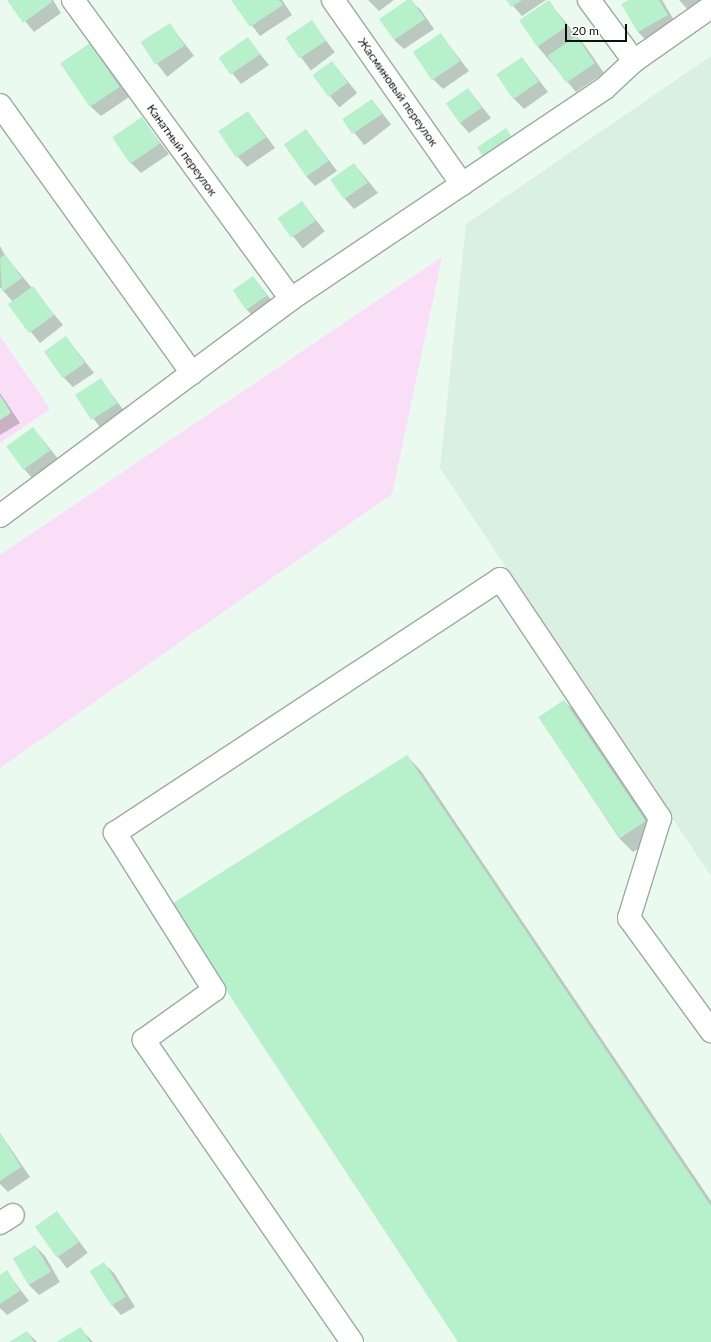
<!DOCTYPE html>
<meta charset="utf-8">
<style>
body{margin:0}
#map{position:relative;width:711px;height:1342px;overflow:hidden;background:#eafaef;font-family:Lato,sans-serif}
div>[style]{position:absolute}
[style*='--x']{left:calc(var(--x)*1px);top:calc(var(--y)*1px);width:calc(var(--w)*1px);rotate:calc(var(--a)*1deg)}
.built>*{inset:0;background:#daf0e1}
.green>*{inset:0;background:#faddf7}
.shadow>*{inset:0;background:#0003;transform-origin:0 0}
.building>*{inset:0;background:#b6f1cb;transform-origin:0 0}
.roads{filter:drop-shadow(1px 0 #9daba2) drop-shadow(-1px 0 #9daba2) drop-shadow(0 1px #9daba2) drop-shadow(0 -1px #9daba2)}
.minor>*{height:22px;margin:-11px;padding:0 11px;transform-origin:11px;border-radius:11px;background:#fff}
span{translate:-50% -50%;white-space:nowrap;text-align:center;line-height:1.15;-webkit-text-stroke:3.5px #fff;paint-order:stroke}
.street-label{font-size:12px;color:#0c110e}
.scale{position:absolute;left:565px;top:24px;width:62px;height:18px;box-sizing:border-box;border:2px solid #0c110e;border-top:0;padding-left:5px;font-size:12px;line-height:14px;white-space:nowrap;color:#0c110e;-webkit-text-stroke:3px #fff;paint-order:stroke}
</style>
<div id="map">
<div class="built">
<div style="clip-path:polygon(711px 56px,711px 876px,440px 468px,466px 224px)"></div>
</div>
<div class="green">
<div style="clip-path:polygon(442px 257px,392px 494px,0 768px,0 555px)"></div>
<div style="clip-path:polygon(0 336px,50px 409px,0 443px)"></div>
</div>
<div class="shadow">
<div style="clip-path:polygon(8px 0,53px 0,61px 13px,34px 32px)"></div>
<div style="clip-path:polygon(232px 0,282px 0,292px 15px,260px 36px)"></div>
<div style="clip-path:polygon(368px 0,394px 0,379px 11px)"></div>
<div style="clip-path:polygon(409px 0,420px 9px,434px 29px,404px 49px,394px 40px)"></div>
<div style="clip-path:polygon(508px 0,546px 0,522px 16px)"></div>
<div style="clip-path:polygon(631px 0,662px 0,677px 25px,648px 42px,638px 32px,623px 5px)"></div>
<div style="clip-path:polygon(679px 0,709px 0,690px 12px)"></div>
<div style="clip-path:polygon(548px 1px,586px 47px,604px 73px,576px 92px,538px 47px)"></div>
<div style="left:312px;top:22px;width:38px;height:30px;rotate:53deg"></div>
<div style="left:170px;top:25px;width:39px;height:34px;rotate:52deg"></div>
<div style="clip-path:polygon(441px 35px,469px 71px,443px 89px,433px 79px)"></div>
<div style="clip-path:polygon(248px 39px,269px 65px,241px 84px,220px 58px)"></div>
<div style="clip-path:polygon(90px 44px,99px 54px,129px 97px,101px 116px,91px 107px)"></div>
<div style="clip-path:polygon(522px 58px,548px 92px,524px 109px,514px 99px)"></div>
<div style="left:332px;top:62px;width:40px;height:23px;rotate:51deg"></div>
<div style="clip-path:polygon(468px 89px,491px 118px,469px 133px,460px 123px)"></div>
<div style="left:372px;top:100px;width:31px;height:34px;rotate:52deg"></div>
<div style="clip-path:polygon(248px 112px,275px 148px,247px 167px,238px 157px)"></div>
<div style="clip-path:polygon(141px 118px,169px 154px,141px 173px,131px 163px)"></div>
<div style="clip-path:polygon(306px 130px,337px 171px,315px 186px,306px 176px)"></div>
<div style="clip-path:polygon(354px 164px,378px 193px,354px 209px,345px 199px)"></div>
<div style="left:302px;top:202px;width:37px;height:28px;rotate:52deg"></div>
<div style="clip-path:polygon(0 246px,6px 257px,63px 325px,40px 343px,9px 305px,13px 302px,0 287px)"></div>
<div style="clip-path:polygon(253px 277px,276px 306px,256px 319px,246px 309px)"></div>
<div style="clip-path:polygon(66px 337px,94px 373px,73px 387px,64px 378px)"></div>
<div style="left:100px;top:379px;width:43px;height:29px;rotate:53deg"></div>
<div style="clip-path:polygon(0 393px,20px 423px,0 435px)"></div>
<div style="clip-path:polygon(33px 428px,59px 460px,33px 479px,24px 469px)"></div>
<div style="clip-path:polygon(564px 701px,579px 715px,659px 836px,633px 852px,619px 838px,539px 717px)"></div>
<div style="clip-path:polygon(407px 756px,421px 771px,711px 1201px,711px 1342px,459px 1342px)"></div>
<div style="clip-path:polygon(0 1133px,30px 1177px,8px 1192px,0 1184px)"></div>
<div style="left:57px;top:1212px;width:51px;height:26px;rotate:53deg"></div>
<div style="clip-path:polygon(35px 1246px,45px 1256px,60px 1282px,39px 1295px,29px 1285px,14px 1259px)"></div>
<div style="clip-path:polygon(104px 1264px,114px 1273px,135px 1307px,121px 1315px,112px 1305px,91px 1272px)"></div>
<div style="clip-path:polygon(7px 1272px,29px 1301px,7px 1315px,0 1308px,0 1276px)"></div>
<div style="clip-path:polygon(80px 1328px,93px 1342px,58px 1342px)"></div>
<div style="clip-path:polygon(27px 1332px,37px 1342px,11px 1342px)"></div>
</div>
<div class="building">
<div style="clip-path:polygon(7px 0,51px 0,52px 2px,23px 23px)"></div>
<div style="clip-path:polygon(231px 0,279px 0,283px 5px,250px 27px)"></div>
<div style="clip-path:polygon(407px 0,412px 0,425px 19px,394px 40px,379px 19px)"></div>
<div style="clip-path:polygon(506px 0,522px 0,511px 7px)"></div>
<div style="left:549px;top:0;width:32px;height:36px;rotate:56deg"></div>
<div style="clip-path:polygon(629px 0,659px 0,668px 15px,638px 32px,621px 4px)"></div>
<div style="left:312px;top:20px;width:25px;height:32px;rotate:56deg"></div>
<div style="left:170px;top:23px;width:27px;height:35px;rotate:57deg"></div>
<div style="left:441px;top:33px;width:34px;height:34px;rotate:56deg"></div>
<div style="left:576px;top:36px;width:33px;height:35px;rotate:55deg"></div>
<div style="left:248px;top:37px;width:21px;height:36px;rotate:55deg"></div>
<div style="left:90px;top:43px;width:53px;height:36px;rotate:56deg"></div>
<div style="left:522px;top:57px;width:30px;height:31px;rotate:56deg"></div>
<div style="left:332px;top:61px;width:27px;height:24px;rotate:54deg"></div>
<div style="left:468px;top:88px;width:24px;height:27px;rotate:55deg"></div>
<div style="left:372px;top:99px;width:18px;height:36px;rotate:56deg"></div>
<div style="left:248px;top:111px;width:32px;height:36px;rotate:56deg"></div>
<div style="left:142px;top:117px;width:32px;height:36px;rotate:56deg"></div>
<div style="left:506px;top:128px;width:18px;height:35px;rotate:56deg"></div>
<div style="left:306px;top:129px;width:39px;height:27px;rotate:55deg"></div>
<div style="left:354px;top:163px;width:24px;height:29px;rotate:55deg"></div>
<div style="left:302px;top:201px;width:24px;height:30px;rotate:55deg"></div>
<div style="clip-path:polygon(5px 254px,22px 278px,2px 292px,0 258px)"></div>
<div style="left:253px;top:276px;width:24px;height:25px;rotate:55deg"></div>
<div style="left:33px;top:286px;width:36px;height:31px;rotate:54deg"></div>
<div style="left:66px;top:336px;width:33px;height:27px;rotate:55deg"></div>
<div style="left:101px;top:378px;width:30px;height:31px;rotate:57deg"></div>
<div style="clip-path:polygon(0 395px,11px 413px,0 420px)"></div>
<div style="left:33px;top:427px;width:29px;height:33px;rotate:54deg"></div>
<div style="left:564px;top:700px;width:146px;height:31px;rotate:56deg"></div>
<div style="clip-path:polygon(407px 755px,711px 1206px,711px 1342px,458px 1342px,170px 905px)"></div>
<div style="clip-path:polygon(0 1133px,21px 1167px,0 1181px)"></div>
<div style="left:57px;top:1211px;width:38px;height:27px;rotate:55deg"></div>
<div style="left:35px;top:1245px;width:31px;height:26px;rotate:59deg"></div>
<div style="left:104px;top:1262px;width:41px;height:17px;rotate:58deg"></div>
<div style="clip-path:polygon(7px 1270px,20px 1291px,0 1304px,0 1275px)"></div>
<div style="clip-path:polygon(81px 1327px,90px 1342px,56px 1342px)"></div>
<div style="clip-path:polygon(27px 1331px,34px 1342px,9px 1342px)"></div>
</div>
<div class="roads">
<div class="minor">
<div style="--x:73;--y:0;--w:370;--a:53.9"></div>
<div style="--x:333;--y:0;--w:225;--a:55"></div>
<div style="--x:589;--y:0;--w:76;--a:53.6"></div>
<div style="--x:0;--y:105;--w:330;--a:54.4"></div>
<div style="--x:0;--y:516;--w:363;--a:-36.7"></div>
<div style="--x:291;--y:299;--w:377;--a:-33.9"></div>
<div style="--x:604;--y:89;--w:41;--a:-43"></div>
<div style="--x:634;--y:61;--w:94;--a:-35"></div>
<div style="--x:0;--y:1223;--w:15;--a:-32"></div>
<div style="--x:352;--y:1342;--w:367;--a:-124.6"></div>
<div style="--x:144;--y:1040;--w:86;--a:-35.5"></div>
<div style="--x:214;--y:990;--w:186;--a:-122.2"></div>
<div style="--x:115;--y:833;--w:461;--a:-33.4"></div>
<div style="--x:500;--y:579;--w:288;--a:56.2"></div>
<div style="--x:660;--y:818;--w:105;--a:107.2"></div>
<div style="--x:629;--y:918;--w:140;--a:54"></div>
</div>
</div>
<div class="street-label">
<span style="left:398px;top:92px;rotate:55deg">Жасминовый переулок</span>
<span style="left:182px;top:150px;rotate:54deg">Канатный переулок</span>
</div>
<div class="scale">20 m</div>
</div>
